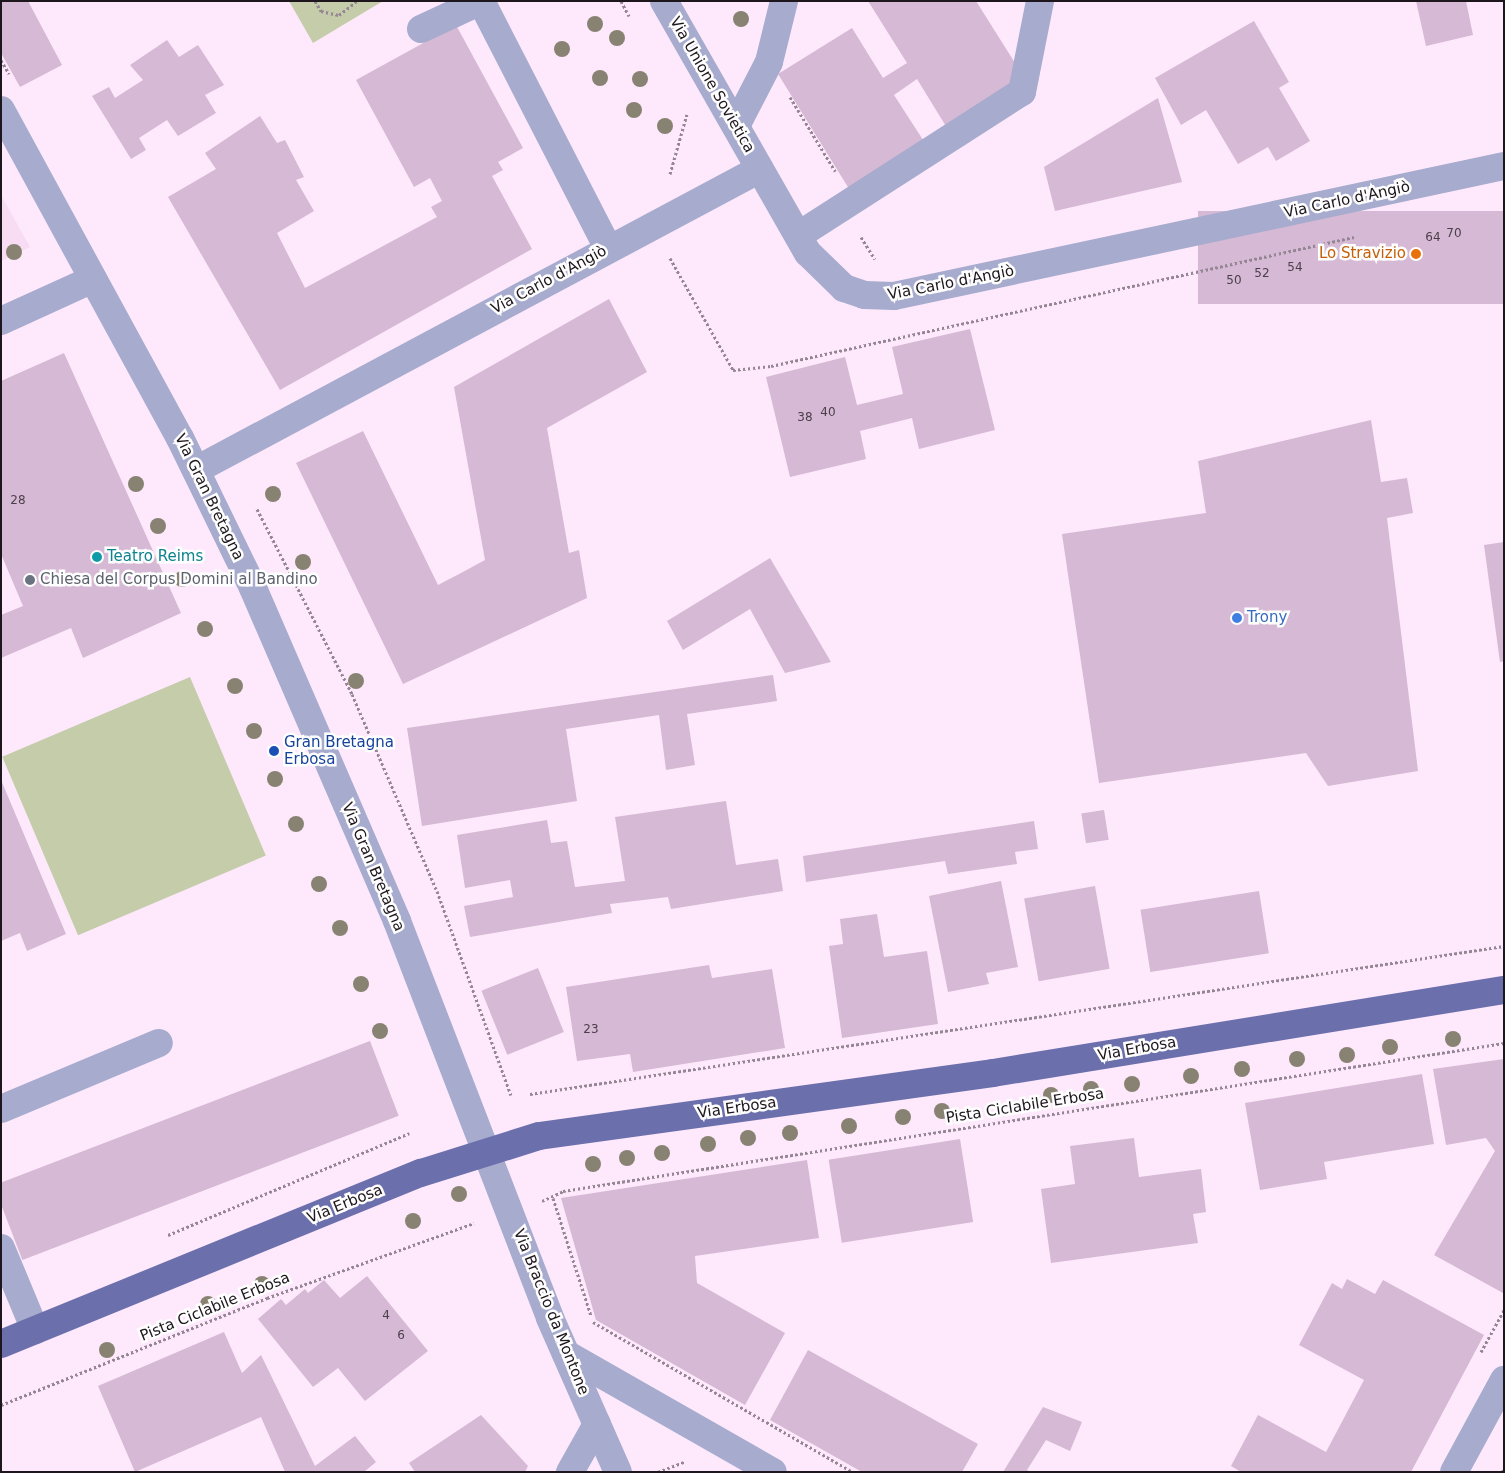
<!DOCTYPE html>
<meta charset="utf-8">
<style>
body{margin:0}
#map{position:relative;width:1505px;height:1473px;overflow:hidden;background:#fee9fc;font-family:"DejaVu Sans",sans-serif}
div>[style]{position:absolute}
[style*='--x']{left:calc(var(--x)*1px);top:calc(var(--y)*1px);width:calc(var(--w)*1px);rotate:calc(var(--a)*1deg)}
.built>*{inset:0;background:#f7dcf4}
.green>*{inset:0;background:#c4ccaa;transform-origin:0 0}
.building>*{inset:0;background:#d6b9d4;transform-origin:0 0}
.path>*{height:3px;margin-top:-1.5px;transform-origin:0;background:repeating-linear-gradient(90deg,#958693 0 2.5px,transparent 0 5px)}
.minor>*{height:28px;margin:-14px;padding:0 14px;transform-origin:14px;border-radius:14px;background:#a7abcd}
.major>*{height:28px;margin:-14px;padding:0 14px;transform-origin:14px;border-radius:14px;background:#6b70ac}
.trees>*{width:16px;height:16px;margin:-8px;border-radius:50%;background:#888273}
.dots>*{width:14px;height:14px;translate:-50% -50%;box-sizing:border-box;border:2px solid #fefefe;border-radius:50%}
span{translate:-50% -50%;white-space:nowrap;text-align:center;line-height:1.15;-webkit-text-stroke:5px #fefefe;paint-order:stroke}
.number-label{font-size:12px;color:#4b3f4a}
.number-label span{-webkit-text-stroke-width:0}
.street-label{font-size:15px;color:#1d161c}
.food-label{font-size:15px;color:#c56008}
.right{translate:-100% -50%;text-align:right}
.culture-label{font-size:15px;color:#0d838f}
.left{translate:0 -50%;text-align:left}
.worship-label{font-size:15px;color:#5b616d}
.shop-label{font-size:15px;color:#366cbe}
.transit-label{font-size:15px;color:#164399}
.frame{position:absolute;inset:0;border:2px solid #1d161c;pointer-events:none}
</style>
<div id="map">
<div class="built">
<div style="clip-path:polygon(1px 195px,30px 247px,1px 261px)"></div>
</div>
<div class="green">
<div style="clip-path:polygon(289px 1px,383px 1px,313px 43px)"></div>
<div style="left:190px;top:677px;width:194px;height:204px;rotate:67deg"></div>
</div>
<div class="building">
<div style="clip-path:polygon(1px 1px,28px 1px,62px 65px,20px 87px,1px 53px)"></div>
<div style="clip-path:polygon(868px 1px,976px 1px,1025px 79px,947px 128px,917px 79px,894px 95px,925px 143px,851px 192px,778px 74px,852px 28px,883px 78px,907px 63px)"></div>
<div style="clip-path:polygon(1416px 1px,1466px 1px,1473px 35px,1426px 46px)"></div>
<div style="clip-path:polygon(1254px 21px,1289px 82px,1279px 88px,1310px 141px,1276px 161px,1268px 147px,1238px 164px,1206px 110px,1181px 125px,1155px 78px)"></div>
<div style="clip-path:polygon(456px 25px,523px 148px,498px 162px,503px 170px,492px 176px,532px 249px,280px 390px,168px 197px,216px 169px,205px 153px,260px 116px,277px 143px,285px 140px,304px 177px,296px 180px,314px 211px,277px 233px,305px 288px,437px 217px,431px 207px,442px 201px,430px 178px,414px 187px,356px 80px)"></div>
<div style="clip-path:polygon(167px 40px,179px 57px,198px 45px,224px 85px,205px 95px,216px 113px,178px 136px,167px 120px,139px 138px,146px 150px,131px 159px,92px 96px,109px 87px,115px 98px,143px 80px,130px 65px)"></div>
<div style="clip-path:polygon(1158px 98px,1182px 182px,1055px 211px,1044px 167px)"></div>
<div style="left:1504px;top:211px;width:93px;height:306px;rotate:90deg"></div>
<div style="clip-path:polygon(609px 299px,647px 372px,547px 428px,569px 553px,579px 550px,587px 598px,403px 684px,296px 463px,363px 431px,438px 585px,461px 573px,485px 560px,454px 387px)"></div>
<div style="clip-path:polygon(970px 329px,995px 430px,919px 449px,912px 418px,860px 431px,866px 459px,790px 477px,766px 377px,845px 357px,857px 405px,903px 394px,892px 347px)"></div>
<div style="clip-path:polygon(64px 353px,181px 613px,83px 658px,71px 628px,1px 658px,1px 615px,23px 606px,1px 554px,1px 381px)"></div>
<div style="clip-path:polygon(1371px 420px,1381px 482px,1407px 478px,1413px 513px,1387px 518px,1418px 771px,1328px 786px,1306px 753px,1099px 783px,1062px 534px,1206px 513px,1198px 461px)"></div>
<div style="clip-path:polygon(1504px 542px,1504px 661px,1500px 662px,1484px 545px)"></div>
<div style="clip-path:polygon(770px 558px,831px 662px,785px 673px,750px 609px,683px 650px,667px 621px)"></div>
<div style="clip-path:polygon(773px 675px,777px 701px,687px 714px,695px 765px,666px 770px,659px 715px,566px 729px,577px 801px,422px 826px,407px 728px)"></div>
<div style="clip-path:polygon(1px 780px,66px 934px,27px 951px,20px 933px,1px 941px)"></div>
<div style="clip-path:polygon(726px 801px,736px 865px,778px 859px,783px 891px,671px 909px,668px 897px,610px 904px,612px 913px,470px 937px,464px 906px,513px 897px,510px 880px,465px 888px,457px 835px,547px 820px,551px 843px,567px 841px,575px 887px,625px 881px,615px 817px)"></div>
<div style="left:1104px;top:810px;width:30px;height:23px;rotate:81deg"></div>
<div style="clip-path:polygon(1034px 821px,1038px 849px,1015px 852px,1017px 864px,948px 874px,945px 861px,806px 882px,803px 856px)"></div>
<div style="clip-path:polygon(1001px 881px,1018px 967px,986px 973px,989px 984px,948px 992px,929px 896px)"></div>
<div style="left:1095px;top:886px;width:84px;height:72px;rotate:80deg"></div>
<div style="left:1259px;top:891px;width:63px;height:120px;rotate:81deg"></div>
<div style="clip-path:polygon(877px 914px,884px 957px,927px 951px,938px 1024px,842px 1038px,829px 946px,843px 944px,840px 919px)"></div>
<div style="clip-path:polygon(709px 965px,712px 978px,772px 969px,785px 1048px,633px 1072px,630px 1054px,577px 1061px,566px 987px)"></div>
<div style="left:538px;top:968px;width:69px;height:61px;rotate:68deg"></div>
<div style="left:370px;top:1041px;width:80px;height:403px;rotate:69deg"></div>
<div style="clip-path:polygon(1504px 1059px,1504px 1292px,1503px 1293px,1434px 1255px,1495px 1151px,1486px 1138px,1446px 1145px,1433px 1069px)"></div>
<div style="clip-path:polygon(1422px 1074px,1434px 1144px,1324px 1162px,1327px 1179px,1260px 1190px,1245px 1103px)"></div>
<div style="clip-path:polygon(1134px 1138px,1139px 1177px,1201px 1169px,1206px 1212px,1193px 1214px,1198px 1243px,1051px 1263px,1041px 1189px,1075px 1184px,1070px 1146px)"></div>
<div style="left:960px;top:1139px;width:84px;height:133px;rotate:81deg"></div>
<div style="clip-path:polygon(807px 1160px,819px 1238px,695px 1256px,697px 1283px,785px 1333px,745px 1405px,596px 1320px,561px 1198px)"></div>
<div style="clip-path:polygon(367px 1276px,428px 1351px,365px 1401px,338px 1368px,313px 1387px,258px 1319px,281px 1299px,286px 1305px,305px 1289px,308px 1293px,324px 1280px,340px 1298px)"></div>
<div style="clip-path:polygon(1347px 1279px,1375px 1294px,1383px 1280px,1484px 1335px,1411px 1472px,1241px 1472px,1231px 1466px,1258px 1415px,1326px 1452px,1364px 1380px,1299px 1345px,1332px 1283px,1342px 1289px)"></div>
<div style="clip-path:polygon(224px 1332px,242px 1373px,261px 1355px,315px 1466px,355px 1436px,376px 1462px,364px 1472px,285px 1472px,261px 1417px,135px 1472px,98px 1386px)"></div>
<div style="clip-path:polygon(808px 1350px,978px 1444px,962px 1472px,862px 1472px,770px 1420px)"></div>
<div style="clip-path:polygon(1043px 1407px,1082px 1422px,1070px 1451px,1046px 1440px,1027px 1470px,1031px 1472px,1003px 1472px)"></div>
<div style="clip-path:polygon(481px 1415px,528px 1466px,525px 1472px,415px 1472px,409px 1463px)"></div>
</div>
<div class="path">
<div style="--x:315;--y:1;--w:12;--a:59"></div>
<div style="--x:321;--y:11;--w:18;--a:13"></div>
<div style="--x:339;--y:15;--w:23;--a:-38"></div>
<div style="--x:621;--y:1;--w:17;--a:62"></div>
<div style="--x:1;--y:60;--w:16;--a:60"></div>
<div style="--x:790;--y:97;--w:87;--a:58.7"></div>
<div style="--x:670;--y:174;--w:62;--a:-74.2"></div>
<div style="--x:861;--y:237;--w:26;--a:58"></div>
<div style="--x:670;--y:258;--w:129;--a:60.6"></div>
<div style="--x:733;--y:370;--w:38;--a:-6"></div>
<div style="--x:771;--y:366;--w:597;--a:-12.48"></div>
<div style="--x:257;--y:509;--w:208;--a:62.8"></div>
<div style="--x:352;--y:694;--w:215;--a:66.7"></div>
<div style="--x:437;--y:891;--w:217;--a:70.1"></div>
<div style="--x:530;--y:1094;--w:985;--a:-8.64"></div>
<div style="--x:553;--y:1198;--w:124;--a:72.1"></div>
<div style="--x:542;--y:1201;--w:23;--a:-25"></div>
<div style="--x:563;--y:1191;--w:953;--a:-8.94"></div>
<div style="--x:168;--y:1235;--w:262;--a:-22.9"></div>
<div style="--x:593;--y:1322;--w:300;--a:30"></div>
<div style="--x:1481;--y:1352;--w:48;--a:-61.3"></div>
<div style="--x:1;--y:1405;--w:287;--a:-21.9"></div>
<div style="--x:267;--y:1298;--w:220;--a:-19.9"></div>
<div style="--x:658;--y:1472;--w:28;--a:-21"></div>
<div style="--x:1502;--y:1472;--w:4;--a:-56"></div>
</div>
<div class="minor">
<div style="--x:664;--y:1;--w:290;--a:60.3"></div>
<div style="--x:808;--y:253;--w:50;--a:44.2"></div>
<div style="--x:844;--y:288;--w:21;--a:19"></div>
<div style="--x:864;--y:295;--w:30;--a:2"></div>
<div style="--x:894;--y:296;--w:624;--a:-12.03"></div>
<div style="--x:421;--y:29;--w:66;--a:-25"></div>
<div style="--x:481;--y:1;--w:278;--a:62.8"></div>
<div style="--x:1;--y:110;--w:374;--a:61.4"></div>
<div style="--x:180;--y:438;--w:167;--a:64"></div>
<div style="--x:253;--y:588;--w:363;--a:66.6"></div>
<div style="--x:397;--y:921;--w:425;--a:68.9"></div>
<div style="--x:550;--y:1318;--w:168;--a:66.2"></div>
<div style="--x:736;--y:126;--w:72;--a:-62.7"></div>
<div style="--x:769;--y:62;--w:63;--a:-76.2"></div>
<div style="--x:799;--y:235;--w:265;--a:-32.7"></div>
<div style="--x:1022;--y:92;--w:93;--a:-78.8"></div>
<div style="--x:1;--y:321;--w:101;--a:-24.5"></div>
<div style="--x:196;--y:470;--w:639;--a:-28.09"></div>
<div style="--x:1;--y:1109;--w:171;--a:-22.7"></div>
<div style="--x:1;--y:1248;--w:89;--a:67.5"></div>
<div style="--x:566;--y:1354;--w:238;--a:29.7"></div>
<div style="--x:570;--y:1472;--w:55;--a:-60.6"></div>
<div style="--x:1454;--y:1472;--w:105;--a:-61.5"></div>
</div>
<div class="major">
<div style="--x:1;--y:1344;--w:453;--a:-22.2"></div>
<div style="--x:421;--y:1173;--w:124;--a:-17.4"></div>
<div style="--x:539;--y:1136;--w:458;--a:-7.9"></div>
<div style="--x:993;--y:1073;--w:518;--a:-9.23"></div>
</div>
<div class="trees">
<div style="left:741px;top:19px"></div>
<div style="left:595px;top:24px"></div>
<div style="left:617px;top:38px"></div>
<div style="left:562px;top:49px"></div>
<div style="left:600px;top:78px"></div>
<div style="left:640px;top:79px"></div>
<div style="left:634px;top:110px"></div>
<div style="left:665px;top:126px"></div>
<div style="left:14px;top:252px"></div>
<div style="left:136px;top:484px"></div>
<div style="left:273px;top:494px"></div>
<div style="left:158px;top:526px"></div>
<div style="left:303px;top:562px"></div>
<div style="left:182px;top:579px"></div>
<div style="left:205px;top:629px"></div>
<div style="left:356px;top:681px"></div>
<div style="left:235px;top:686px"></div>
<div style="left:254px;top:731px"></div>
<div style="left:275px;top:779px"></div>
<div style="left:296px;top:824px"></div>
<div style="left:319px;top:884px"></div>
<div style="left:340px;top:928px"></div>
<div style="left:361px;top:984px"></div>
<div style="left:380px;top:1031px"></div>
<div style="left:1453px;top:1039px"></div>
<div style="left:1390px;top:1047px"></div>
<div style="left:1347px;top:1055px"></div>
<div style="left:1297px;top:1059px"></div>
<div style="left:1242px;top:1069px"></div>
<div style="left:1191px;top:1076px"></div>
<div style="left:1132px;top:1084px"></div>
<div style="left:1091px;top:1089px"></div>
<div style="left:1051px;top:1095px"></div>
<div style="left:942px;top:1111px"></div>
<div style="left:903px;top:1117px"></div>
<div style="left:849px;top:1126px"></div>
<div style="left:790px;top:1133px"></div>
<div style="left:748px;top:1138px"></div>
<div style="left:708px;top:1144px"></div>
<div style="left:662px;top:1153px"></div>
<div style="left:627px;top:1158px"></div>
<div style="left:593px;top:1164px"></div>
<div style="left:459px;top:1194px"></div>
<div style="left:413px;top:1221px"></div>
<div style="left:262px;top:1284px"></div>
<div style="left:208px;top:1304px"></div>
<div style="left:107px;top:1350px"></div>
</div>
<div class="dots">
<div style="left:1416px;top:254px;background:#e8710a"></div>
<div style="left:97px;top:557px;background:#0f9aa8"></div>
<div style="left:30px;top:580px;background:#6b7280"></div>
<div style="left:1237px;top:618px;background:#3f7fe0"></div>
<div style="left:274px;top:751px;background:#1a4fb4"></div>
</div>
<div class="number-label">
<span style="left:1454px;top:234px">70</span>
<span style="left:1433px;top:238px">64</span>
<span style="left:1295px;top:268px">54</span>
<span style="left:1262px;top:274px">52</span>
<span style="left:1234px;top:281px">50</span>
<span style="left:828px;top:413px">40</span>
<span style="left:805px;top:418px">38</span>
<span style="left:18px;top:501px">28</span>
<span style="left:591px;top:1030px">23</span>
<span style="left:386px;top:1316px">4</span>
<span style="left:401px;top:1336px">6</span>
</div>
<div class="street-label">
<span style="left:712px;top:85px;rotate:60deg">Via Unione Sovietica</span>
<span style="left:1347px;top:200px;rotate:-12deg">Via Carlo d'Angiò</span>
<span style="left:549px;top:280px;rotate:-28deg">Via Carlo d'Angiò</span>
<span style="left:951px;top:283px;rotate:-11deg">Via Carlo d'Angiò</span>
<span style="left:209px;top:497px;rotate:64deg">Via Gran Bretagna</span>
<span style="left:373px;top:867px;rotate:67deg">Via Gran Bretagna</span>
<span style="left:1137px;top:1049px;rotate:-10deg">Via Erbosa</span>
<span style="left:1025px;top:1106px;rotate:-9deg">Pista Ciclabile Erbosa</span>
<span style="left:737px;top:1108px;rotate:-8deg">Via Erbosa</span>
<span style="left:345px;top:1204px;rotate:-22deg">Via Erbosa</span>
<span style="left:215px;top:1307px;rotate:-22deg">Pista Ciclabile Erbosa</span>
<span style="left:551px;top:1312px;rotate:68deg">Via Braccio da Montone</span>
</div>
<div class="food-label">
<span class="right" style="left:1406px;top:254px">Lo Stravizio</span>
</div>
<div class="culture-label">
<span class="left" style="left:107px;top:557px">Teatro Reims</span>
</div>
<div class="worship-label">
<span class="left" style="left:40px;top:580px">Chiesa del Corpus Domini al Bandino</span>
</div>
<div class="shop-label">
<span class="left" style="left:1247px;top:618px">Trony</span>
</div>
<div class="transit-label">
<span class="left" style="left:284px;top:751px">Gran Bretagna<br>Erbosa</span>
</div>
<div class="frame"></div>
</div>
